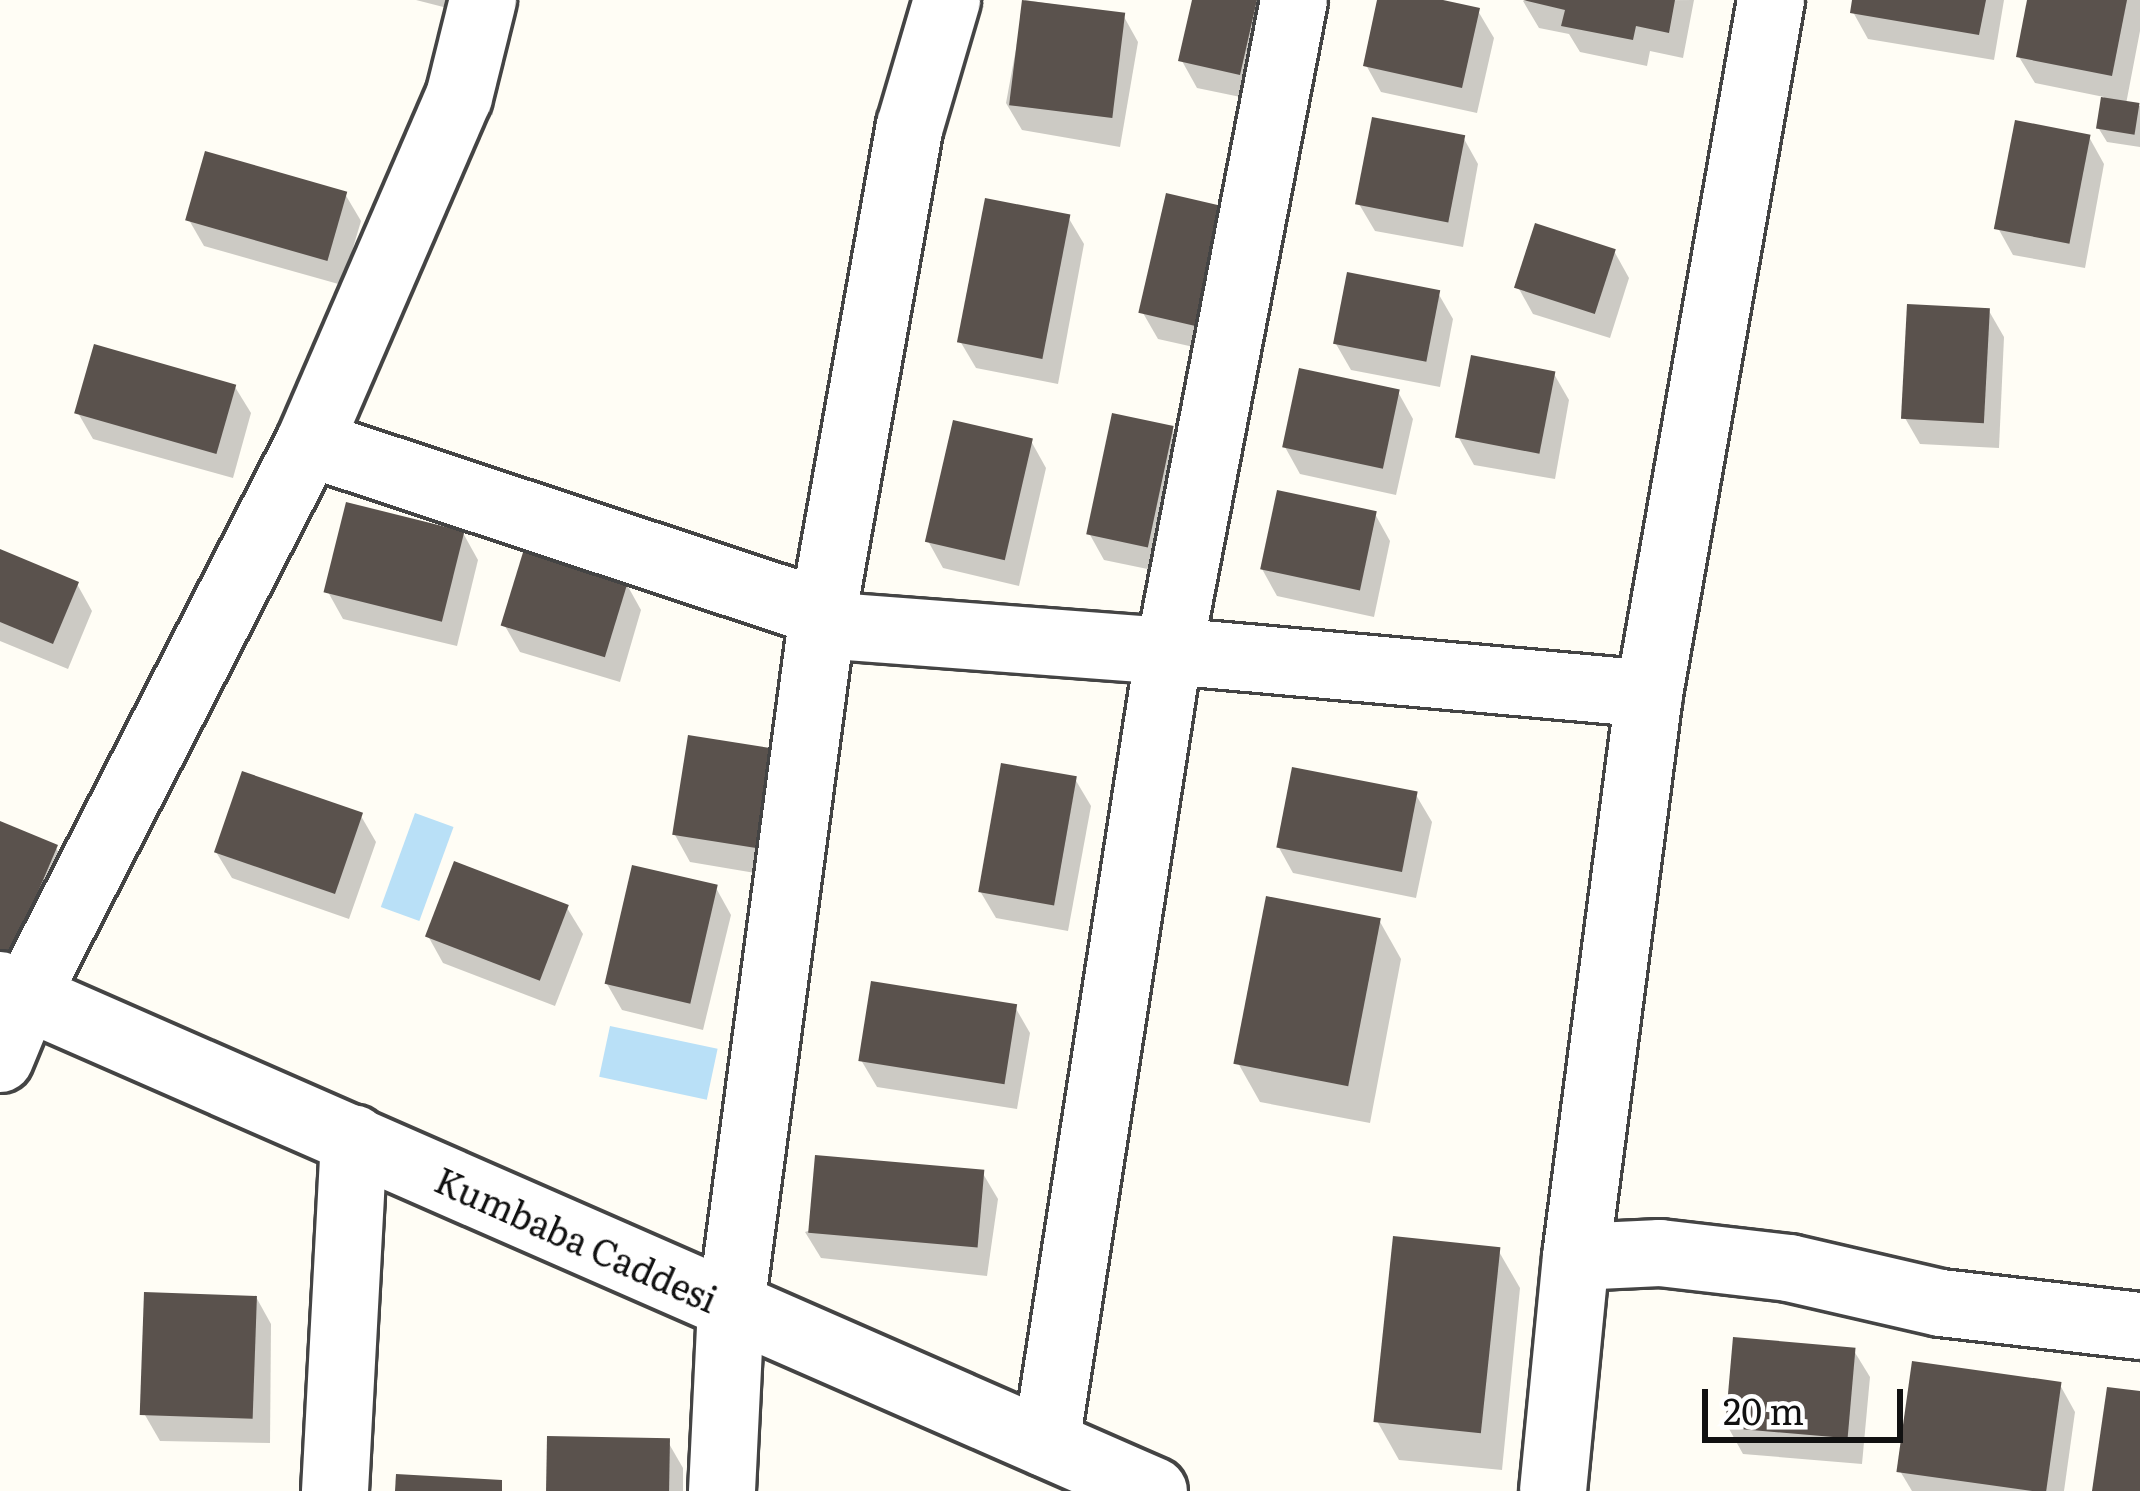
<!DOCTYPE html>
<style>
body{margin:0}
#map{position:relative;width:2140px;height:1491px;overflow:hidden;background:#fffdf5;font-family:Literata,serif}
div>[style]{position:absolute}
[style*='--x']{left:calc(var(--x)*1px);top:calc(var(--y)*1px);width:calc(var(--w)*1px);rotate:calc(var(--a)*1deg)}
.water>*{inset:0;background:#b9e0f7;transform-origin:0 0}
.shadow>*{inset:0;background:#0003}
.building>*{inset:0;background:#5a524d;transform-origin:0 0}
.roads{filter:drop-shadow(3px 0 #444) drop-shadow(-3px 0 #444) drop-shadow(0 3px #444) drop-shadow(0 -3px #444)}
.minor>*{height:66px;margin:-33px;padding:0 33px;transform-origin:33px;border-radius:33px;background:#fff}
span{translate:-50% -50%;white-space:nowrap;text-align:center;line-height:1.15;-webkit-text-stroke:12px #fff;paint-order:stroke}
.street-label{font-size:36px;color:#111}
.scale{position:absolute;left:1702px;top:1389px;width:201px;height:54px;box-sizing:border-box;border:6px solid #111;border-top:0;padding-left:15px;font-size:36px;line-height:42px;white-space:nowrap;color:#111;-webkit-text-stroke:9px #fff;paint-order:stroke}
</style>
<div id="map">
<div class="water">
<div style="left:415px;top:813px;width:41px;height:100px;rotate:20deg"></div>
<div style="left:610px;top:1026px;width:110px;height:52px;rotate:12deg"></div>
</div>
<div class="shadow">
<div style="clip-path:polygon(416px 0,459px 0,459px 11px)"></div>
<div style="clip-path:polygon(1025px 0,1123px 15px,1138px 42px,1120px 147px,1022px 130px,1006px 103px)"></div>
<div style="clip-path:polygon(1195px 0,1276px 0,1255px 100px,1197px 88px,1182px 61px)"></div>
<div style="clip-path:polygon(1380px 0,1429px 0,1478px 11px,1494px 38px,1477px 113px,1381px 92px,1366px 65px)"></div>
<div style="clip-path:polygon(1694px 0,1683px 58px,1650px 51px,1647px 66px,1580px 52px,1569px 34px,1539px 28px,1523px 1px)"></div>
<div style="clip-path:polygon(1855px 0,2004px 0,1994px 60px,1868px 39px,1853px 12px)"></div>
<div style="clip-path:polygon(2030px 0,2140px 0,2140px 31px,2126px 104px,2140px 106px,2140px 147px,2107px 142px,2099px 129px,2104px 97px,2035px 83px,2019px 57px)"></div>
<div style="clip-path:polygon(1463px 137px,1478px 164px,1463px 247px,1375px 231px,1359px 204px)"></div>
<div style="clip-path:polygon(2089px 137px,2104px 164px,2085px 268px,2013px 255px,1998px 228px)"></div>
<div style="clip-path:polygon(345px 194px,361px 221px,342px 285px,204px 246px,189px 220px)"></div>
<div style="clip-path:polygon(1068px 217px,1084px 244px,1058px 384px,976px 368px,960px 341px)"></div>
<div style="clip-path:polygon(1241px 236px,1216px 352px,1158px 339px,1143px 313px)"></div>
<div style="clip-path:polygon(1614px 251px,1629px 278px,1610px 338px,1533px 314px,1518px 287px)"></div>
<div style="clip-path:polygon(1438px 293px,1453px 319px,1440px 387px,1351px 370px,1336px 344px)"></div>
<div style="clip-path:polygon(1989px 311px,2004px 337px,1999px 448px,1920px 444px,1905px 418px)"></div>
<div style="clip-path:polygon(1554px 374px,1569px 400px,1555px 479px,1474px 465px,1459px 438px)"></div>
<div style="clip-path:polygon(235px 387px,251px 413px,233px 478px,93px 439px,78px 413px)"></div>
<div style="clip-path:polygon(1398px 392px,1413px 419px,1396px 495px,1300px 474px,1285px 447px)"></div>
<div style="clip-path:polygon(1172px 429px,1188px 456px,1162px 572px,1104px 560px,1089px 533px)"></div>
<div style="clip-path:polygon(1031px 441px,1046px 468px,1019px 586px,943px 568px,928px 541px)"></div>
<div style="clip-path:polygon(1375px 514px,1390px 541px,1374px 617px,1277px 596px,1262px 569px)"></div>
<div style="clip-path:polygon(463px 533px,478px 560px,457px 646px,343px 619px,328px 592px)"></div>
<div style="clip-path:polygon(0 553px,77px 584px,92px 611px,68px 669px,0 641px)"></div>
<div style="clip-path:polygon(626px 583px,641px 610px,620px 682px,520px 652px,505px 626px)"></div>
<div style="clip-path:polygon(691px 738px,785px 878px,690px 862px,675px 835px)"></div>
<div style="clip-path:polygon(1075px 779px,1091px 806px,1068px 931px,996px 918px,980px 891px)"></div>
<div style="clip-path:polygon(1416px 795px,1432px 822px,1416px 898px,1293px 873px,1278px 846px)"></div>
<div style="clip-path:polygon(361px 816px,376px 842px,349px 919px,232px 878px,216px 852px)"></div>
<div style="clip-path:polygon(0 824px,56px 848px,78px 886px,0 978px)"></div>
<div style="clip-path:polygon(716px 888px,731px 915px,703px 1030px,622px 1010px,607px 984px)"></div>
<div style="clip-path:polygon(567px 908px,583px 934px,555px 1006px,443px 963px,428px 936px)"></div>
<div style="clip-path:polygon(1379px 920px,1401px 959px,1370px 1123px,1260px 1102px,1238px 1063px)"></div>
<div style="clip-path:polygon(1015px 1007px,1030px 1033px,1017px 1109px,877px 1087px,861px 1060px)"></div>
<div style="clip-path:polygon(982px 1172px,998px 1199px,987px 1276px,821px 1258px,805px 1232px)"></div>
<div style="clip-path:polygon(1498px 1250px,1520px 1288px,1502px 1470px,1399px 1460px,1377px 1421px)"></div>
<div style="clip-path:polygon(256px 1297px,271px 1324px,270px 1443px,160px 1441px,145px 1415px)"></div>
<div style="clip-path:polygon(1854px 1351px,1870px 1377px,1862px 1464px,1743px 1454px,1728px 1427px)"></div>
<div style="clip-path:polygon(2060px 1385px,2075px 1412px,2064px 1491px,1912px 1491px,1900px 1471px)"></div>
<div style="clip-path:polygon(668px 1442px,683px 1468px,683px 1491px,549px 1491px)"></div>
</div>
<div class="building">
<div style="left:1022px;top:0;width:104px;height:106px;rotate:7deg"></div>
<div style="clip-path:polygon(1192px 0,1257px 0,1240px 75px,1178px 61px)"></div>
<div style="clip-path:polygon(1377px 0,1443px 0,1480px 8px,1462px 88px,1363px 66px)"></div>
<div style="clip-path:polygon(1523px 0,1675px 0,1669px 33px,1636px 26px,1633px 40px,1561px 26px,1565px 10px)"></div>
<div style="clip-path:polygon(1852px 0,1986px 0,1979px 35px,1850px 13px)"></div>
<div style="clip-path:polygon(2027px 0,2127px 0,2112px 76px,2016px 57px)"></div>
<div style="left:2101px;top:97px;width:39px;height:32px;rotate:9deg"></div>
<div style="left:1372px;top:117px;width:95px;height:89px;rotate:11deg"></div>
<div style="left:2015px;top:120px;width:77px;height:111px;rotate:11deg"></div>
<div style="left:205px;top:151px;width:148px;height:72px;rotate:16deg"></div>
<div style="left:1166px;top:193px;width:64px;height:123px;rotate:13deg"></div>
<div style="left:985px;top:198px;width:87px;height:147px;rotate:11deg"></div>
<div style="left:1535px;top:223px;width:85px;height:68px;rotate:18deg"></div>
<div style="left:1347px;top:272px;width:95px;height:73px;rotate:11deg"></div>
<div style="left:1907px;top:304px;width:83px;height:115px;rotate:3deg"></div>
<div style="left:94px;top:344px;width:148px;height:72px;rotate:16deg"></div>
<div style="left:1471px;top:355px;width:86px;height:84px;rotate:11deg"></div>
<div style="left:1299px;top:368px;width:103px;height:81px;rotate:12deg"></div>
<div style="left:1112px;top:413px;width:63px;height:124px;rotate:12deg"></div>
<div style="left:953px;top:420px;width:82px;height:125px;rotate:13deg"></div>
<div style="left:1277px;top:490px;width:102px;height:81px;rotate:12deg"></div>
<div style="left:346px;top:502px;width:122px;height:93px;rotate:14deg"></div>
<div style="clip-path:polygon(0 549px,79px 582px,53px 644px,0 622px)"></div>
<div style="left:524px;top:549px;width:109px;height:80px;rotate:17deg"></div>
<div style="left:688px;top:735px;width:101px;height:101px;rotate:9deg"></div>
<div style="left:1001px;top:763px;width:77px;height:131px;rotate:10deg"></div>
<div style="left:1292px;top:767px;width:128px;height:82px;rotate:11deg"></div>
<div style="left:242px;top:771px;width:128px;height:86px;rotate:19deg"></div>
<div style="clip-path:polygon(0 821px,58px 845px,11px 955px,0 950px)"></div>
<div style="left:454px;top:861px;width:123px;height:81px;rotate:21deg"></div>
<div style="left:632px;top:865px;width:88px;height:122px;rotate:13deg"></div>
<div style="left:1266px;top:896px;width:117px;height:171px;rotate:11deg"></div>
<div style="left:871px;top:981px;width:148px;height:81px;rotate:9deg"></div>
<div style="left:815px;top:1155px;width:170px;height:78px;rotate:5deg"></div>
<div style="left:1393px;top:1236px;width:108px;height:187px;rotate:6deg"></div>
<div style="left:144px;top:1292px;width:113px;height:123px;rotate:2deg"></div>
<div style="left:1733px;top:1337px;width:123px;height:91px;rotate:5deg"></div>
<div style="left:1912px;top:1361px;width:151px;height:112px;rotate:8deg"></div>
<div style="clip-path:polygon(2107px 1387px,2140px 1391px,2140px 1491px,2092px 1491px)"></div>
<div style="left:547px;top:1436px;width:123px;height:55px;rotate:1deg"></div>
<div style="clip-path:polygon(396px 1474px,502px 1480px,502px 1491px,395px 1491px)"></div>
</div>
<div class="roads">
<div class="minor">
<div style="--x:1294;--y:0;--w:663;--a:100.87"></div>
<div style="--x:1169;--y:651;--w:482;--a:5.1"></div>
<div style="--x:309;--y:443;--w:541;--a:18.3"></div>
<div style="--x:821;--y:625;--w:349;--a:4.3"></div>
<div style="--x:1169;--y:651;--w:802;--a:98.82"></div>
<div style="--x:0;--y:985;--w:1260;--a:23.68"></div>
<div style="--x:0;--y:1059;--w:68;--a:-67.6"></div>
<div style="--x:26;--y:996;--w:621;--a:-62.9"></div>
<div style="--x:309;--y:443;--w:377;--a:-66.6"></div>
<div style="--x:459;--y:97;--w:100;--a:-76.1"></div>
<div style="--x:1576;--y:1257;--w:568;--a:-82.61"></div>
<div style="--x:1649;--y:694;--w:705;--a:-80.03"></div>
<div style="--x:335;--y:1491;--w:353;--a:-86.9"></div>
<div style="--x:722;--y:1491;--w:185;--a:-87.2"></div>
<div style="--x:731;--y:1306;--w:699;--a:-82.44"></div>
<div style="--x:823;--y:613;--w:495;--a:-79.9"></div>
<div style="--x:910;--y:126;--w:131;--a:-73.6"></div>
<div style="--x:1553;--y:1491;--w:235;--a:-84.4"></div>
<div style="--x:1576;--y:1257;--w:84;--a:-2.7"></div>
<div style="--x:1660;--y:1253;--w:130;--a:6.6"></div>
<div style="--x:1789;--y:1268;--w:156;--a:13"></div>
<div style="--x:1941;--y:1303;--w:200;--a:6.6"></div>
</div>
</div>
<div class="street-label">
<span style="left:577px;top:1238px;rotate:24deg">Kumbaba Caddesi</span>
</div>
<div class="scale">20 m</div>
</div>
